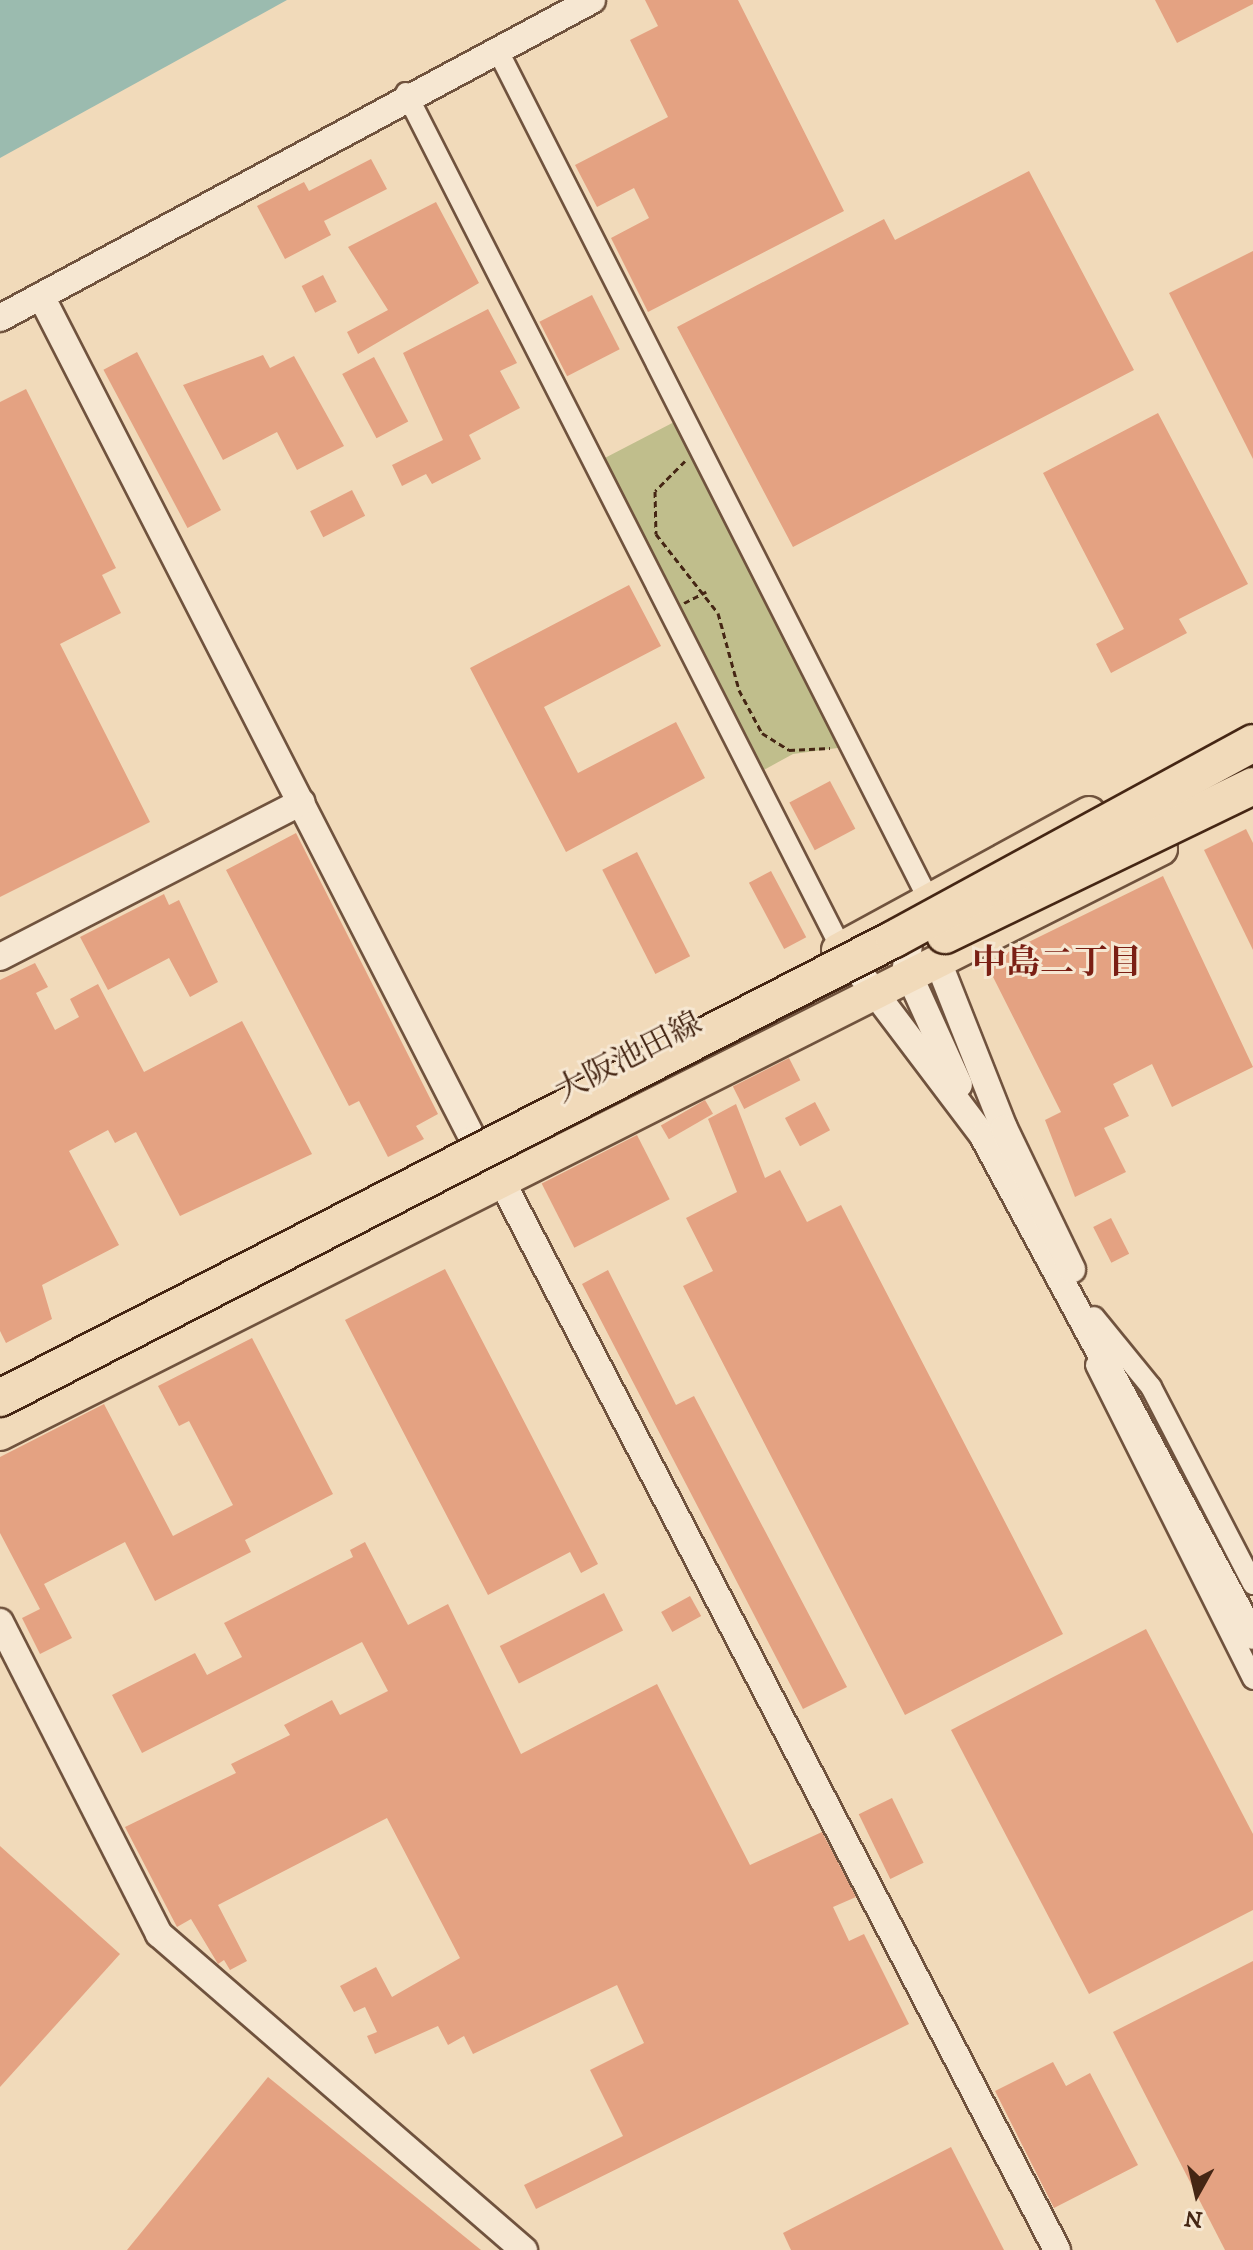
<!DOCTYPE html>
<meta charset="utf-8">
<style>
body{margin:0}
#map{position:relative;width:1253px;height:2250px;overflow:hidden;background:#f1daba;font-family:"IM FELL DW Pica","Noto Serif JP",serif}
div>[style]{position:absolute}
[style*='--x']{left:calc(var(--x)*1px);top:calc(var(--y)*1px);width:calc(var(--w)*1px);rotate:calc(var(--a)*1deg)}
.green>*{inset:0;background:#c0be8c}
.water>*{inset:0;background:#9bbbaf}
.building>*{inset:0;background:#e4a282;transform-origin:0 0}
.path>*{height:3px;margin-top:-1.5px;transform-origin:0;background:repeating-linear-gradient(90deg,#452614 0 6px,transparent 0 10px)}
.roads{filter:drop-shadow(2px 0 #70533e) drop-shadow(-2px 0 #70533e) drop-shadow(0 2px #70533e) drop-shadow(0 -2px #70533e)}
.minor>*{height:20px;margin:-10px;padding:0 10px;transform-origin:10px;border-radius:10px;background:#f6e7d2}
.tertiary>*{height:26px;margin:-13px;padding:0 13px;transform-origin:13px;border-radius:13px;background:#f6e7d2}
.primary>*{height:32px;margin:-16px;padding:0 16px;transform-origin:16px;border-radius:16px;background:#f1daba}
.bridges{filter:drop-shadow(2px 0 #452614) drop-shadow(-2px 0 #452614) drop-shadow(0 2px #452614) drop-shadow(0 -2px #452614)}
.motorway-bridge>*{height:36px;margin:-18px;padding:0 18px;transform-origin:18px;border-radius:18px;background:#f1daba}
span{translate:-50% -50%;white-space:nowrap;text-align:center;line-height:1.15;-webkit-text-stroke:6px #f6e7d2;paint-order:stroke}
.street-label{font-size:32px;color:#452614}
.neighbourhood-label{font-size:34px;color:#7a1f14;font-weight:700}
.north{position:absolute;left:1157px;top:2154px;width:80px;height:80px;-webkit-text-stroke:6px #f6e7d2;paint-order:stroke;rotate:188deg;font-size:22px;font-weight:700;line-height:32px;text-align:center;color:#452614}
.north::after{content:'';display:block;margin:auto;width:28px;height:36px;background:#452614;clip-path:polygon(50% 0,100% 100%,50% 72%,0 100%)}
</style>
<div id="map">
<div class="green">
<div style="clip-path:polygon(678px 420px,845px 747px,793px 754px,760px 772px,601px 460px)"></div>
</div>
<div class="water">
<div style="clip-path:polygon(0 0,287px 0,0 158px)"></div>
</div>
<div class="building">
<div style="clip-path:polygon(645px 0,738px 0,844px 211px,648px 312px,611px 238px,649px 218px,634px 188px,597px 207px,575px 165px,668px 117px,630px 40px,658px 26px)"></div>
<div style="clip-path:polygon(1155px 0,1253px 0,1253px 4px,1177px 43px)"></div>
<div style="clip-path:polygon(371px 159px,387px 189px,324px 221px,331px 235px,285px 259px,257px 206px,304px 182px,309px 191px)"></div>
<div style="clip-path:polygon(1029px 171px,1134px 370px,793px 547px,677px 327px,884px 219px,895px 240px)"></div>
<div style="clip-path:polygon(436px 202px,479px 283px,358px 354px,347px 332px,388px 310px,348px 247px)"></div>
<div style="clip-path:polygon(1253px 251px,1253px 459px,1169px 293px)"></div>
<div style="left:323px;top:275px;width:30px;height:24px;rotate:63deg"></div>
<div style="left:592px;top:295px;width:61px;height:59px;rotate:63deg"></div>
<div style="clip-path:polygon(488px 309px,517px 363px,500px 371px,520px 408px,469px 435px,481px 459px,432px 484px,426px 474px,402px 486px,392px 465px,443px 440px,403px 353px)"></div>
<div style="left:137px;top:352px;width:179px;height:38px;rotate:62deg"></div>
<div style="clip-path:polygon(263px 355px,270px 368px,294px 356px,344px 446px,297px 470px,277px 432px,223px 460px,183px 385px)"></div>
<div style="left:374px;top:357px;width:73px;height:36px;rotate:62deg"></div>
<div style="clip-path:polygon(26px 389px,116px 568px,102px 575px,121px 613px,60px 644px,150px 822px,0 897px,0 402px)"></div>
<div style="clip-path:polygon(1158px 413px,1248px 584px,1179px 619px,1187px 633px,1111px 673px,1096px 644px,1124px 629px,1043px 473px)"></div>
<div style="left:352px;top:490px;width:29px;height:47px;rotate:63deg"></div>
<div style="clip-path:polygon(629px 585px,661px 646px,544px 707px,578px 773px,676px 722px,705px 778px,566px 852px,470px 668px)"></div>
<div style="left:830px;top:781px;width:54px;height:46px;rotate:62deg"></div>
<div style="clip-path:polygon(1246px 829px,1253px 843px,1253px 950px,1204px 850px)"></div>
<div style="clip-path:polygon(296px 833px,438px 1114px,416px 1126px,424px 1139px,388px 1157px,359px 1101px,349px 1106px,226px 870px)"></div>
<div style="left:637px;top:852px;width:117px;height:39px;rotate:63deg"></div>
<div style="left:771px;top:871px;width:75px;height:25px;rotate:62deg"></div>
<div style="clip-path:polygon(1163px 876px,1253px 1067px,1172px 1107px,1152px 1064px,1113px 1084px,1129px 1116px,1104px 1128px,1126px 1172px,1075px 1197px,1045px 1120px,1061px 1112px,986px 963px)"></div>
<div style="clip-path:polygon(164px 894px,169px 905px,179px 900px,218px 982px,190px 997px,169px 958px,108px 990px,80px 937px)"></div>
<div style="clip-path:polygon(35px 963px,48px 987px,36px 993px,55px 1030px,79px 1017px,70px 999px,98px 984px,144px 1072px,242px 1021px,312px 1154px,180px 1216px,136px 1132px,115px 1143px,108px 1130px,69px 1151px,119px 1245px,42px 1285px,52px 1319px,6px 1343px,0 1331px,0 980px)"></div>
<div style="left:789px;top:1058px;width:25px;height:63px;rotate:63deg"></div>
<div style="left:705px;top:1100px;width:16px;height:51px;rotate:60deg"></div>
<div style="left:815px;top:1102px;width:32px;height:34px;rotate:62deg"></div>
<div style="clip-path:polygon(736px 1104px,765px 1178px,780px 1170px,807px 1222px,841px 1205px,1063px 1634px,905px 1715px,683px 1286px,713px 1271px,686px 1218px,737px 1192px,708px 1119px)"></div>
<div style="left:637px;top:1135px;width:72px;height:107px;rotate:63deg"></div>
<div style="left:1111px;top:1218px;width:40px;height:20px;rotate:63deg"></div>
<div style="clip-path:polygon(445px 1269px,598px 1564px,581px 1573px,570px 1552px,488px 1595px,345px 1320px)"></div>
<div style="clip-path:polygon(608px 1270px,676px 1405px,694px 1396px,847px 1687px,803px 1709px,582px 1284px)"></div>
<div style="clip-path:polygon(252px 1338px,333px 1494px,245px 1540px,251px 1552px,155px 1601px,125px 1542px,44px 1584px,72px 1638px,40px 1654px,22px 1618px,40px 1609px,0 1533px,0 1457px,104px 1404px,173px 1536px,233px 1505px,189px 1421px,179px 1426px,158px 1386px)"></div>
<div style="clip-path:polygon(365px 1542px,408px 1625px,448px 1604px,521px 1754px,657px 1684px,750px 1865px,822px 1832px,856px 1897px,833px 1907px,849px 1941px,864px 1934px,909px 2024px,536px 2209px,524px 2185px,623px 2136px,590px 2070px,644px 2043px,617px 1985px,473px 2054px,464px 2036px,448px 2045px,438px 2026px,375px 2054px,367px 2036px,377px 2032px,365px 2007px,354px 2012px,340px 1986px,376px 1967px,392px 1997px,460px 1958px,387px 1818px,218px 1905px,247px 1961px,230px 1970px,224px 1960px,218px 1964px,191px 1919px,177px 1927px,125px 1827px,236px 1773px,231px 1764px,290px 1735px,284px 1725px,332px 1700px,340px 1715px,388px 1691px,362px 1642px,142px 1753px,112px 1695px,195px 1653px,207px 1675px,242px 1657px,224px 1623px,353px 1557px,350px 1550px)"></div>
<div style="left:604px;top:1593px;width:42px;height:117px;rotate:63deg"></div>
<div style="left:690px;top:1596px;width:23px;height:33px;rotate:61deg"></div>
<div style="clip-path:polygon(1146px 1629px,1253px 1834px,1253px 1910px,1089px 1994px,951px 1730px)"></div>
<div style="left:892px;top:1798px;width:72px;height:37px;rotate:64deg"></div>
<div style="clip-path:polygon(0 1846px,120px 1954px,0 2087px)"></div>
<div style="clip-path:polygon(1253px 1961px,1253px 2250px,1225px 2250px,1113px 2032px)"></div>
<div style="clip-path:polygon(1053px 2062px,1066px 2086px,1090px 2073px,1138px 2165px,1054px 2208px,995px 2091px)"></div>
<div style="clip-path:polygon(268px 2077px,481px 2250px,127px 2250px)"></div>
<div style="clip-path:polygon(951px 2147px,1004px 2250px,791px 2250px,783px 2233px)"></div>
</div>
<div class="path">
<div style="--x:685;--y:461;--w:42;--a:135"></div>
<div style="--x:655;--y:491;--w:43;--a:88.7"></div>
<div style="--x:656;--y:534;--w:100;--a:51.9"></div>
<div style="--x:718;--y:613;--w:80;--a:74.7"></div>
<div style="--x:739;--y:690;--w:49;--a:61.9"></div>
<div style="--x:762;--y:733;--w:32;--a:32"></div>
<div style="--x:789;--y:750;--w:41;--a:-2.8"></div>
<div style="--x:684;--y:603;--w:25;--a:-27"></div>
</div>
<div class="roads">
<div class="minor">
<div style="--x:497;--y:49;--w:963;--a:63.09"></div>
<div style="--x:406;--y:93;--w:959;--a:63.03"></div>
<div style="--x:1094;--y:1317;--w:90;--a:50.8"></div>
<div style="--x:1151;--y:1387;--w:222;--a:62.6"></div>
<div style="--x:1096;--y:1365;--w:351;--a:63.4"></div>
</div>
<div class="tertiary">
<div style="--x:41;--y:296;--w:947;--a:62.87"></div>
<div style="--x:473;--y:1139;--w:47;--a:55.3"></div>
<div style="--x:500;--y:1178;--w:1208;--a:62.54"></div>
<div style="--x:0;--y:318;--w:672;--a:-28.24"></div>
<div style="--x:912;--y:921;--w:47;--a:97.3"></div>
<div style="--x:906;--y:968;--w:128;--a:65.6"></div>
<div style="--x:841;--y:948;--w:236;--a:52.9"></div>
<div style="--x:983;--y:1136;--w:568;--a:61.63"></div>
<div style="--x:0;--y:957;--w:339;--a:-27.2"></div>
<div style="--x:939;--y:964;--w:176;--a:68.4"></div>
<div style="--x:1004;--y:1128;--w:157;--a:64.3"></div>
<div style="--x:0;--y:1622;--w:350;--a:63"></div>
<div style="--x:159;--y:1934;--w:483;--a:40.9"></div>
</div>
<div class="primary">
<div style="--x:838;--y:950;--w:286;--a:-28.6"></div>
<div style="--x:0;--y:1434;--w:1300;--a:-26.74"></div>
</div>
</div>
<div class="bridges">
<div class="motorway-bridge">
<div style="--x:945;--y:935;--w:342;--a:-25.8"></div>
<div style="--x:0;--y:1398;--w:1005;--a:-27.18"></div>
<div style="--x:894;--y:939;--w:409;--a:-28.6"></div>
</div>
</div>
<div class="street-label">
<span style="left:629px;top:1058px;rotate:-27deg">大阪池田線</span>
</div>
<div class="neighbourhood-label">
<span style="left:1057px;top:964px">中島二丁目</span>
</div>
<div class="north">N</div>
</div>
